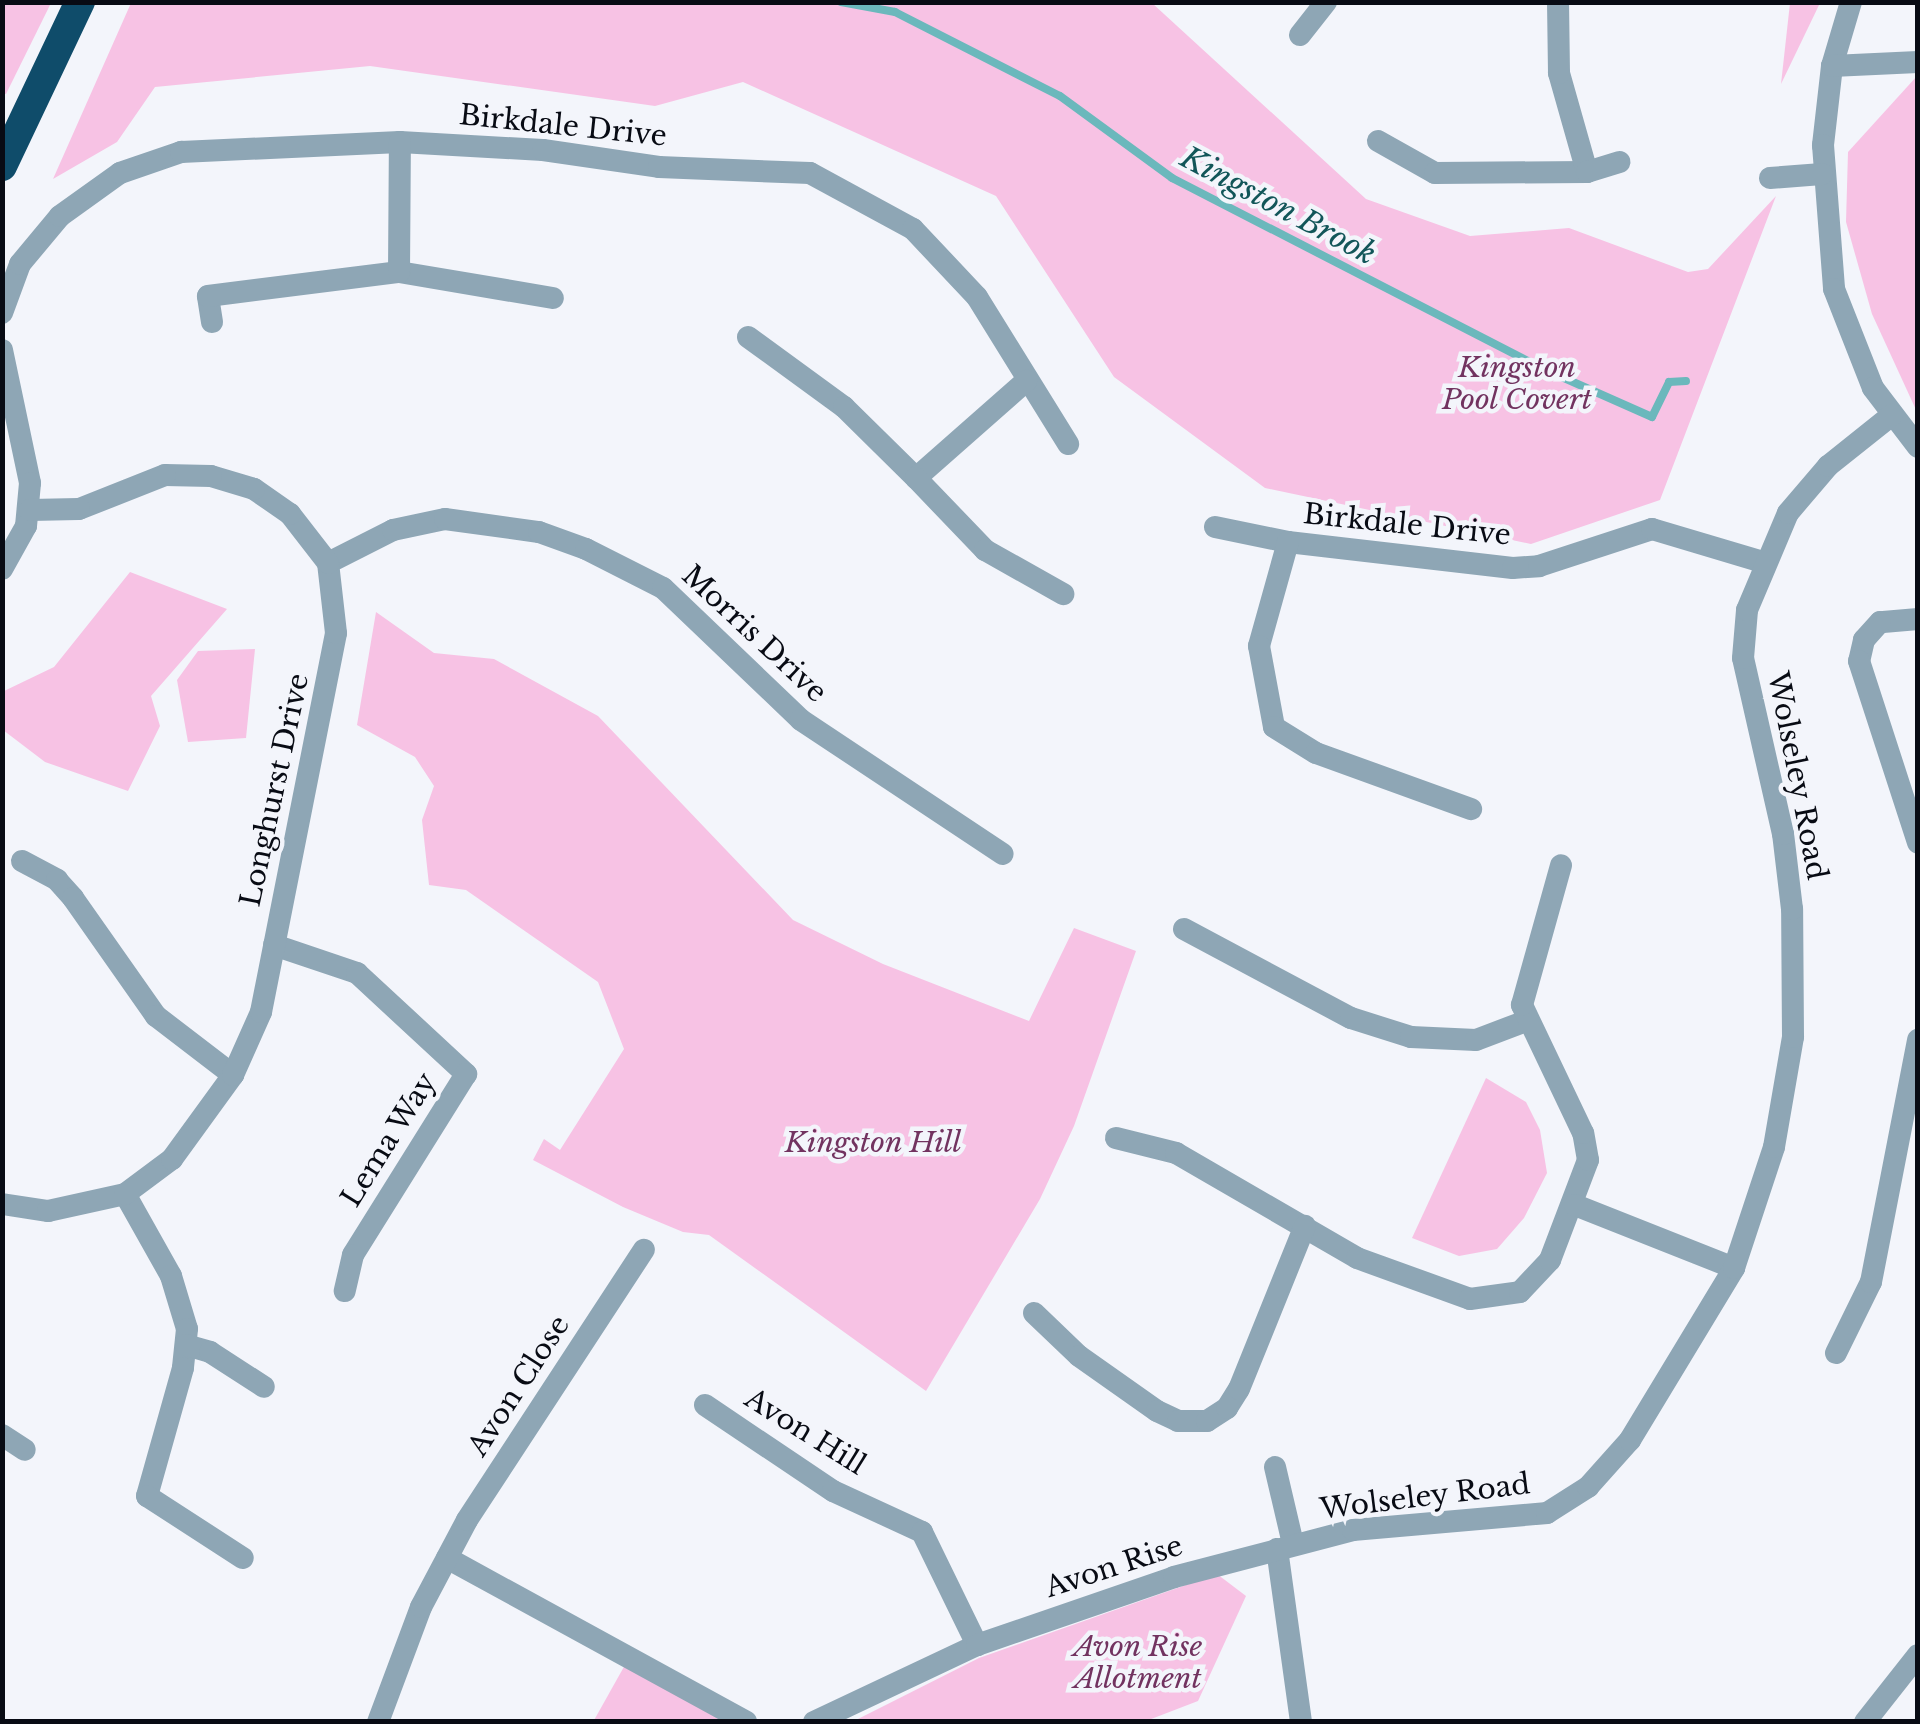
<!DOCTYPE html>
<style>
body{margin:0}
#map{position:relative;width:1920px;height:1724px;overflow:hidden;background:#f3f5fb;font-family:"Libre Baskerville",serif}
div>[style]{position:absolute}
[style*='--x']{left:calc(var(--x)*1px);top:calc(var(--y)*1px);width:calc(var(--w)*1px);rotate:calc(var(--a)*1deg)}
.green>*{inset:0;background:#f7c2e4}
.stream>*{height:8px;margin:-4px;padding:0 4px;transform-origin:4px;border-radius:4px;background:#6bb8bc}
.minor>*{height:22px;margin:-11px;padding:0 11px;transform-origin:11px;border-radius:11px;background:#8ea6b5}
.highway>*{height:30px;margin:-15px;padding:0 15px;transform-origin:15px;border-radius:15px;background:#0f4c6a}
span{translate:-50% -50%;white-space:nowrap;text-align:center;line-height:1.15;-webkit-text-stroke:9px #f3f5fb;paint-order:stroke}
.street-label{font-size:28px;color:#080b14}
.park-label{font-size:28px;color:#723360;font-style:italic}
.water-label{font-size:30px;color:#125659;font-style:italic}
.frame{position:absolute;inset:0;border:5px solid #080b14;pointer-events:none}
</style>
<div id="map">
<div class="green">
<div style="clip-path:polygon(2px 3px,51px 3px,6px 94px,2px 93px)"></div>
<div style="clip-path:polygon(1152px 3px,1366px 199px,1470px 236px,1569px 228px,1688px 272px,1708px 269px,1776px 196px,1660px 500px,1531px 544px,1265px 488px,1114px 377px,996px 196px,743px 82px,655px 106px,370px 66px,155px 87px,117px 142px,53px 179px,131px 3px)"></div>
<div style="clip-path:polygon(1790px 3px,1820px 3px,1781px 84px)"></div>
<div style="clip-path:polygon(1917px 76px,1918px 76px,1917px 412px,1872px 314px,1846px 222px,1848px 152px)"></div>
<div style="clip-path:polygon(130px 572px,227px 609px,151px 696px,160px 726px,128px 791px,45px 762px,3px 730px,2px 692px,54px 667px)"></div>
<div style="clip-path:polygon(376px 612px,434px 653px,494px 659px,598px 716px,793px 920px,883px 964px,1029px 1021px,1074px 928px,1136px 951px,1074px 1126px,1040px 1199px,926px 1391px,709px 1235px,683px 1232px,623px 1207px,533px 1160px,544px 1139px,560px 1150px,624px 1049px,598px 982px,466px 890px,429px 885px,422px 820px,434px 786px,415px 757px,357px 725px)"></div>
<div style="clip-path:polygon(255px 649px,246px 738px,188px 742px,177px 680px,198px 651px)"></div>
<div style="clip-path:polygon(1486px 1078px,1526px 1102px,1540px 1130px,1547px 1173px,1524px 1218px,1497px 1249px,1459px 1256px,1412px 1238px)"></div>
<div style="clip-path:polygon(1217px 1574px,1246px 1596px,1198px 1701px,1146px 1721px,852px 1722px,979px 1658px)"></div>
<div style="clip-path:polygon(625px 1665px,733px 1722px,593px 1722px)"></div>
</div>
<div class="stream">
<div style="--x:841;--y:2;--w:55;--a:10.5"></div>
<div style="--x:895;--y:12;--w:185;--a:27"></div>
<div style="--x:1060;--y:96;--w:139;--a:36.2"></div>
<div style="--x:1172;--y:178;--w:420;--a:27.2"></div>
<div style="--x:1546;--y:370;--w:116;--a:23.9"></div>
<div style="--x:1652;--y:417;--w:39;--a:-64"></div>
<div style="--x:1669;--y:382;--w:17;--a:-3"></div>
</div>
<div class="minor">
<div style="--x:1851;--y:2;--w:67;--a:106.5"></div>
<div style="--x:1832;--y:66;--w:80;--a:96.5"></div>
<div style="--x:1823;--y:145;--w:144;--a:85.6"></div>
<div style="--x:1834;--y:289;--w:106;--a:68.5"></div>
<div style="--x:1873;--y:388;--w:74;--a:52.7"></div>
<div style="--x:1300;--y:35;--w:42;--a:-51.8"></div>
<div style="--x:1832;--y:66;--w:86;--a:-2.7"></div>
<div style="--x:1378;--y:141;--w:65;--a:29.3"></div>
<div style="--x:1435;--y:173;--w:152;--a:-0.4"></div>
<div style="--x:1587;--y:172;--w:103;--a:-105.8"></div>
<div style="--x:1559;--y:73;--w:71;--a:-90.8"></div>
<div style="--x:1587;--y:172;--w:34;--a:-17"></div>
<div style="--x:1770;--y:178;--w:52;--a:-4.4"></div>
<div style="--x:399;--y:272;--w:156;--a:9.6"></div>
<div style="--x:2;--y:313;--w:52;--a:-69.8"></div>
<div style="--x:20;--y:264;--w:62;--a:-50.2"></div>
<div style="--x:60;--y:216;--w:74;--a:-35.6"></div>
<div style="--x:120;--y:173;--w:65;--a:-19"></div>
<div style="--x:181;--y:152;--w:219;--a:-2.6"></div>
<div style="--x:400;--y:142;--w:143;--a:3.2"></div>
<div style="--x:543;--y:150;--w:117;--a:8.3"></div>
<div style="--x:659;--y:167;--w:151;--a:2.3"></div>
<div style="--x:810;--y:173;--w:117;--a:28.5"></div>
<div style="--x:913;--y:229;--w:93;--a:46.7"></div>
<div style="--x:977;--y:297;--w:173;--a:58.2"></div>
<div style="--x:212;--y:322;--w:26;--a:-99"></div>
<div style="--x:208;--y:296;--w:193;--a:-7.2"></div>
<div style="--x:399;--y:272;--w:130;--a:-89.6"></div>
<div style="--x:748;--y:337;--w:119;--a:36.1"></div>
<div style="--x:844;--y:407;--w:101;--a:44.6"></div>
<div style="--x:916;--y:478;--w:147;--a:-41.4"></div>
<div style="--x:2;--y:350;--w:136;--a:78.1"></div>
<div style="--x:30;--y:483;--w:43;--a:95.3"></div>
<div style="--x:26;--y:526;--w:49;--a:119.2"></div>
<div style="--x:916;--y:478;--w:100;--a:46.2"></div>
<div style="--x:985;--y:550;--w:90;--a:29.4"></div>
<div style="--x:1215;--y:527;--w:75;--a:11.6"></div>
<div style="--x:1288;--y:542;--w:226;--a:6.6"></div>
<div style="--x:1513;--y:568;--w:26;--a:-4"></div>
<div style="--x:1539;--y:566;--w:119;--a:-18.1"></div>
<div style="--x:1652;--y:529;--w:116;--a:16.6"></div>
<div style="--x:1288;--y:542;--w:108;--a:105.6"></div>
<div style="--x:1259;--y:646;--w:82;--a:79.5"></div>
<div style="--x:1274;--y:727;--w:49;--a:31.8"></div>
<div style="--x:1316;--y:753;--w:165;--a:19.9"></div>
<div style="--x:328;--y:563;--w:73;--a:-26.9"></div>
<div style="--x:393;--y:530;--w:53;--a:-11.9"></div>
<div style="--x:445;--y:519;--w:95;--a:7.9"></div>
<div style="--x:539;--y:532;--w:50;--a:19.9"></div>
<div style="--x:586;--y:549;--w:86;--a:26.9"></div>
<div style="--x:663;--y:588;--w:191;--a:43.7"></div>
<div style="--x:801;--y:720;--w:242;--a:33.6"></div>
<div style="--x:1918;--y:619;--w:38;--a:175"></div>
<div style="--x:1880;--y:622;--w:24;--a:132"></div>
<div style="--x:1864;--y:640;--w:22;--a:103"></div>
<div style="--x:1859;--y:661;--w:191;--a:72"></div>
<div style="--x:22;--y:861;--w:40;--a:28"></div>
<div style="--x:57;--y:880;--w:24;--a:48"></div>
<div style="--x:73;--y:898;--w:144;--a:54.9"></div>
<div style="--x:156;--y:1016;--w:97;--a:37.5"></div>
<div style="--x:1184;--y:929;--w:189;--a:28.1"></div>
<div style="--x:1351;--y:1018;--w:63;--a:17.6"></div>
<div style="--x:1411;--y:1037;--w:65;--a:2.6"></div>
<div style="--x:1476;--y:1040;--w:53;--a:-20.8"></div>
<div style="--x:274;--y:945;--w:88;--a:18.6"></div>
<div style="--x:357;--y:973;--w:149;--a:42.8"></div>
<div style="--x:466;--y:1074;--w:213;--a:122"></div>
<div style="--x:353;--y:1255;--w:37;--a:103"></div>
<div style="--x:1116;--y:1138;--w:62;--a:14"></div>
<div style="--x:1176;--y:1153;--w:209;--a:30.1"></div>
<div style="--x:1357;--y:1258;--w:120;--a:19.9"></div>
<div style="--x:1470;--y:1299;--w:50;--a:-8"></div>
<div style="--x:1520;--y:1292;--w:44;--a:-46.8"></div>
<div style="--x:1550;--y:1260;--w:107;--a:-69.2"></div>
<div style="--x:1588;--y:1160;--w:27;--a:-100"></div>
<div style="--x:1583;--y:1133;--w:142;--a:-115.5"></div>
<div style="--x:1522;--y:1005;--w:145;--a:-74.4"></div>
<div style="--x:125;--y:1194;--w:94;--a:60.7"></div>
<div style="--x:171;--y:1276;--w:55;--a:73.2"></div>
<div style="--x:187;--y:1329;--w:39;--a:96"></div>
<div style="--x:183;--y:1368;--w:133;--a:105.7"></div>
<div style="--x:147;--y:1496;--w:114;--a:32.9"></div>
<div style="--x:2;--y:1204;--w:47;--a:8.7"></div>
<div style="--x:48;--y:1211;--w:79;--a:-12.4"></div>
<div style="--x:125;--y:1194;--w:59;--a:-36.7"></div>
<div style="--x:172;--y:1159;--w:104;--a:-54"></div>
<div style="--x:233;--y:1075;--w:69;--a:-66"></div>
<div style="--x:261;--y:1012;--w:386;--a:-78.8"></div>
<div style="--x:336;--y:633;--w:70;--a:-96.5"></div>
<div style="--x:328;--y:563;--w:62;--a:-127.8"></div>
<div style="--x:290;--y:514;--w:44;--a:-145.2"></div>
<div style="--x:254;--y:489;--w:45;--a:-163.2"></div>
<div style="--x:211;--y:476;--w:46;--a:-178.8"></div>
<div style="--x:165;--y:475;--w:92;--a:158.4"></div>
<div style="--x:79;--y:509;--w:49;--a:178.8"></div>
<div style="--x:1575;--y:1205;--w:171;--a:21.6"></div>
<div style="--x:1034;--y:1313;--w:62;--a:43.7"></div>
<div style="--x:1079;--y:1356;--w:95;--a:35.2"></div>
<div style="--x:1157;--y:1411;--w:23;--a:25"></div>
<div style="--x:1178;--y:1421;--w:29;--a:0"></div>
<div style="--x:1207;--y:1421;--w:24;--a:-33"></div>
<div style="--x:1227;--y:1408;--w:22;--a:-58"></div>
<div style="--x:1239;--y:1389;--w:176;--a:-68"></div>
<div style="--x:186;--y:1345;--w:25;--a:16"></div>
<div style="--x:210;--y:1352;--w:64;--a:32.9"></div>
<div style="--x:1836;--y:1353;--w:79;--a:-63.8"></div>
<div style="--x:1871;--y:1282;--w:247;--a:-79"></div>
<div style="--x:705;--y:1405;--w:154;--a:33.9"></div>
<div style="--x:833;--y:1491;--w:98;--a:24.7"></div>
<div style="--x:922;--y:1532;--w:126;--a:64"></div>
<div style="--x:2;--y:1435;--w:27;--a:33"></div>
<div style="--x:1275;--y:1467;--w:79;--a:76.8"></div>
<div style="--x:1277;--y:1549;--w:175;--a:82.1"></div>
<div style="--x:447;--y:1558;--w:341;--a:28.7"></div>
<div style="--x:378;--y:1722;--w:123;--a:-69.5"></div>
<div style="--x:421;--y:1607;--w:98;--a:-62.1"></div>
<div style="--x:467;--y:1520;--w:323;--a:-56.8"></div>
<div style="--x:814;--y:1722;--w:180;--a:-25.3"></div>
<div style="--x:977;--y:1645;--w:208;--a:-19"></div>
<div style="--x:1174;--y:1577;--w:185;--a:-14.7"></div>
<div style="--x:1353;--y:1530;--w:195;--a:-5"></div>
<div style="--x:1547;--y:1513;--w:49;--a:-32.4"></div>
<div style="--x:1588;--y:1487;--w:63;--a:-48.2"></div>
<div style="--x:1630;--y:1440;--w:201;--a:-58.8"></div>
<div style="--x:1734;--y:1268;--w:127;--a:-71.7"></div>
<div style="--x:1774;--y:1147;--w:112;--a:-80.2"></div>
<div style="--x:1793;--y:1037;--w:128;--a:-90.4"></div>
<div style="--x:1792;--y:909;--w:76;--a:-96.8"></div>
<div style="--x:1783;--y:834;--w:180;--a:-102.8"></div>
<div style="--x:1743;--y:658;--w:48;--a:-85.2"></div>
<div style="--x:1747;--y:610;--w:105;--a:-67.1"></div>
<div style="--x:1788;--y:513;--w:62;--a:-49.6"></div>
<div style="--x:1828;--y:466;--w:82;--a:-38.6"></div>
<div style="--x:1865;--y:1722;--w:85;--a:-51.7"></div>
</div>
<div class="highway">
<div style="--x:2;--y:166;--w:182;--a:-64.6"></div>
</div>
<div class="street-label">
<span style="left:563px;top:126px;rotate:6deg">Birkdale Drive</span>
<span style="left:1407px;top:525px;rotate:6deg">Birkdale Drive</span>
<span style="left:754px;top:634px;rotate:43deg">Morris Drive</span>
<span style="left:1797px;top:776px;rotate:79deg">Wolseley Road</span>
<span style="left:275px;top:790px;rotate:-78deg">Longhurst Drive</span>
<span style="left:389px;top:1140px;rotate:-58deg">Lema Way</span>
<span style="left:519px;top:1386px;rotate:-57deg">Avon Close</span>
<span style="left:805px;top:1432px;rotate:32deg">Avon Hill</span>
<span style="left:1425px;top:1497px;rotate:-7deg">Wolseley Road</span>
<span style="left:1114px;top:1567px;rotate:-18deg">Avon Rise</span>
</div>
<div class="park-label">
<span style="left:1517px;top:384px">Kingston<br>Pool Covert</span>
<span style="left:873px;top:1143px">Kingston Hill</span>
<span style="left:1138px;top:1663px">Avon Rise<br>Allotment</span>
</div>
<div class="water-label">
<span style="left:1278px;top:206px;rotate:28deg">Kingston Brook</span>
</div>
<div class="frame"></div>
</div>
